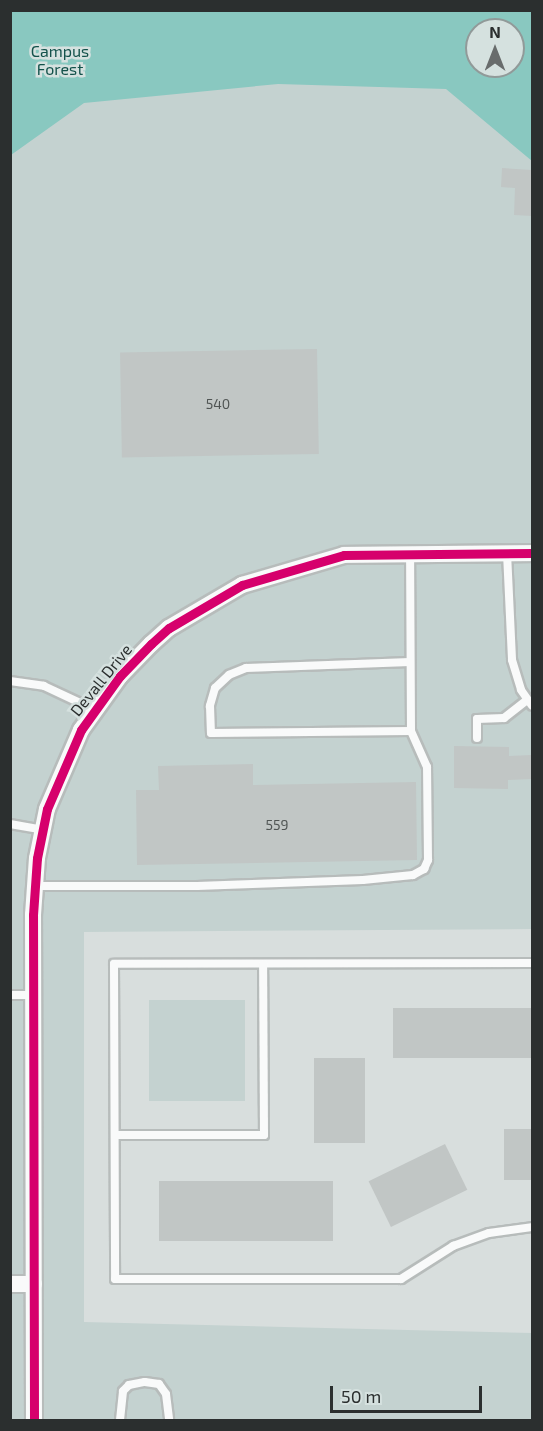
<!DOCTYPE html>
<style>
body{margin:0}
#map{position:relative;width:543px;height:1431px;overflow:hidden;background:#d8dedd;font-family:"Exo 2",sans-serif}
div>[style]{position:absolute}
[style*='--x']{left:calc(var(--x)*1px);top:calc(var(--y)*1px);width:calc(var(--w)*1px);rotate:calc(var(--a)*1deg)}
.built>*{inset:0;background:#c4d2d0;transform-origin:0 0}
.forest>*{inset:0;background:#89c8c0}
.building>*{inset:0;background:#c1c6c5;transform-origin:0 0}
.roads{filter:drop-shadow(2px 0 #b7bcbb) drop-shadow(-2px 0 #b7bcbb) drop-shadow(0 2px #b7bcbb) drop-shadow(0 -2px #b7bcbb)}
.lane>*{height:8px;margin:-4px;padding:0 4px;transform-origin:4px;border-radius:4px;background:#f9fafa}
.street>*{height:16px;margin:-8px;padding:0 8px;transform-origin:8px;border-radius:8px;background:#f9fafa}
.cycleway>*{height:9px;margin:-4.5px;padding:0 4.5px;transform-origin:4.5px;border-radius:4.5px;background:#d6006c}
span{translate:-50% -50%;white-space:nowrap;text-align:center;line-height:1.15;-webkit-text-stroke:5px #d5e1df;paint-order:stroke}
.number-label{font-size:14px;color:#505554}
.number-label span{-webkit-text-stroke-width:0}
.park-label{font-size:16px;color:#13524b}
.street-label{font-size:16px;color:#2b2f2f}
.frame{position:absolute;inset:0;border:12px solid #2b2f2f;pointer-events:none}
.north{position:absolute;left:465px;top:18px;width:60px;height:60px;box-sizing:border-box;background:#d5e1df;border:2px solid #919a99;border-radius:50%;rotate:0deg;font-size:16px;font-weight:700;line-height:24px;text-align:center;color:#2b2f2f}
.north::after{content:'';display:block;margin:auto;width:21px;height:27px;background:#686c6c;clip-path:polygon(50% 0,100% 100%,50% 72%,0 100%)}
.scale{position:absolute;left:330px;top:1386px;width:152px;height:27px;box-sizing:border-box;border:3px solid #2b2f2f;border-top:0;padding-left:8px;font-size:18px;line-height:21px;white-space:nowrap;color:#2b2f2f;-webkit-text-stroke:4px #d5e1df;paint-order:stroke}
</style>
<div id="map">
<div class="built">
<div style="clip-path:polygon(evenodd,10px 11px,532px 11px,532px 929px,84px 932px,84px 1322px,532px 1333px,532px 1420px,11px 1420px,10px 11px,477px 30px,513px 30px,513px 66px,477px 66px,477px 30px)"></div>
<div style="left:149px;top:1000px;width:96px;height:101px"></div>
</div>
<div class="forest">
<div style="clip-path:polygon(evenodd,11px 10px,532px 11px,532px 161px,446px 89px,278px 84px,84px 103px,11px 155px,11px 10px,477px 30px,513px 30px,513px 66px,477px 66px,477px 30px)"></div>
</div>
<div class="building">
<div style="clip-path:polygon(502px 168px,532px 170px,532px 216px,514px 215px,515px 188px,501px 187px)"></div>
<div style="left:317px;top:349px;width:105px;height:197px;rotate:89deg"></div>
<div style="clip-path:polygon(454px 746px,509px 747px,509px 756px,532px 755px,532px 779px,508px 780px,508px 789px,454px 788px)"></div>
<div style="clip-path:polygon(253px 764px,253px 785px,416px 782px,417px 860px,137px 865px,136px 790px,159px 790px,158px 766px)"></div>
<div style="left:393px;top:1008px;width:139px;height:50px"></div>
<div style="left:314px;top:1058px;width:51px;height:85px"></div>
<div style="left:504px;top:1129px;width:28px;height:51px"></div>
<div style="left:445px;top:1144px;width:51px;height:85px;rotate:64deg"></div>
<div style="left:159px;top:1181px;width:174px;height:60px"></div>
</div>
<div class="roads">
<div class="lane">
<div style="--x:507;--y:553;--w:107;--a:87.3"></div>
<div style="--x:512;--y:660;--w:31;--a:73"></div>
<div style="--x:521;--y:690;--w:19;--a:55"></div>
<div style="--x:410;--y:662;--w:164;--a:177.9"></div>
<div style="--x:246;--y:668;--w:18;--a:158"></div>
<div style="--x:229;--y:675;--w:19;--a:137"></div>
<div style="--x:215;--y:688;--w:19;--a:106"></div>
<div style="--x:210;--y:706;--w:27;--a:88"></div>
<div style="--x:211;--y:733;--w:200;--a:-0.6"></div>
<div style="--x:10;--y:681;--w:34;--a:8"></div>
<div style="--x:44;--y:686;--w:54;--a:25.1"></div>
<div style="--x:477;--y:738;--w:19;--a:-90"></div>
<div style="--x:477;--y:719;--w:27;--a:-2"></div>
<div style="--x:504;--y:718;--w:28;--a:-38"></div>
<div style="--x:10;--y:824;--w:34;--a:10"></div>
<div style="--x:35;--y:886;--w:162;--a:0"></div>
<div style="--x:197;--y:886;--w:166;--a:-2.1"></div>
<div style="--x:363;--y:880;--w:50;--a:-5.7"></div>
<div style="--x:413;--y:875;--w:13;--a:-29"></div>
<div style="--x:424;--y:869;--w:10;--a:-66"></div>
<div style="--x:428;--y:860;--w:93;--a:-90.6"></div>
<div style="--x:427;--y:767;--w:39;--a:-114"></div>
<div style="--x:411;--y:731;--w:177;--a:-90.3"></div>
<div style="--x:532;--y:963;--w:418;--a:179.9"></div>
<div style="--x:114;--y:964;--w:315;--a:89.8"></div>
<div style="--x:115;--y:1279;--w:286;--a:0"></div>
<div style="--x:401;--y:1279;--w:62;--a:-32.4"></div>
<div style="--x:453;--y:1246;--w:38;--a:-20"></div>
<div style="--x:489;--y:1233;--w:43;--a:-7.9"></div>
<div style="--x:10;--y:995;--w:24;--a:0"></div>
<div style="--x:115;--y:1135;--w:149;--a:0"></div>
<div style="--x:264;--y:1135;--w:171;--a:-90.3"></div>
<div style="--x:120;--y:1420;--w:29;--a:-84"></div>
<div style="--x:123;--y:1391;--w:8;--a:-45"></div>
<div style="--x:129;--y:1385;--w:16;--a:-11"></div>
<div style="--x:145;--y:1382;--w:14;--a:8"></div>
<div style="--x:159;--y:1384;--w:12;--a:55"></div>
<div style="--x:166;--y:1394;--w:26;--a:83"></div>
</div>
<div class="street">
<div style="--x:10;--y:1284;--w:24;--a:0"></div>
<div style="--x:34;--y:1420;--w:505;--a:-90.11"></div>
<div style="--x:33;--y:915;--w:57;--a:-86"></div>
<div style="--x:37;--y:858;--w:50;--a:-78.5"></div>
<div style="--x:47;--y:809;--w:86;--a:-66.7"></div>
<div style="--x:81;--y:730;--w:67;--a:-54.2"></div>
<div style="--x:120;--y:676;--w:45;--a:-45.9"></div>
<div style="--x:151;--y:644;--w:24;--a:-42"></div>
<div style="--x:169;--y:628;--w:85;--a:-30.5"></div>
<div style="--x:242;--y:585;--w:106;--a:-16.4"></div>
<div style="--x:344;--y:555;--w:188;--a:-0.6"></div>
</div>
</div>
<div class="cycleway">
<div style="--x:34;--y:1420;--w:505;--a:-90.11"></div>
<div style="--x:33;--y:915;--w:57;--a:-86"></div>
<div style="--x:37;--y:858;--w:50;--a:-78.5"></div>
<div style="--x:47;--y:809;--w:86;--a:-66.7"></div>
<div style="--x:81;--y:730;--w:67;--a:-54.2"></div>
<div style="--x:120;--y:676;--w:45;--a:-45.9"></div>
<div style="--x:151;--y:644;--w:24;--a:-42"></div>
<div style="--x:169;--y:628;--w:85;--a:-30.5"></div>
<div style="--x:242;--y:585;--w:106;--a:-16.4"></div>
<div style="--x:344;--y:555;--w:188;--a:-0.6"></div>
</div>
<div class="number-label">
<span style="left:218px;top:404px">540</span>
<span style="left:277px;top:825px">559</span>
</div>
<div class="park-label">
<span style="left:60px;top:60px">Campus<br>Forest</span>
</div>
<div class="street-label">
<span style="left:101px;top:680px;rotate:-51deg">Devall Drive</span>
</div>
<div class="frame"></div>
<div class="north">N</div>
<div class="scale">50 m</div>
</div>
